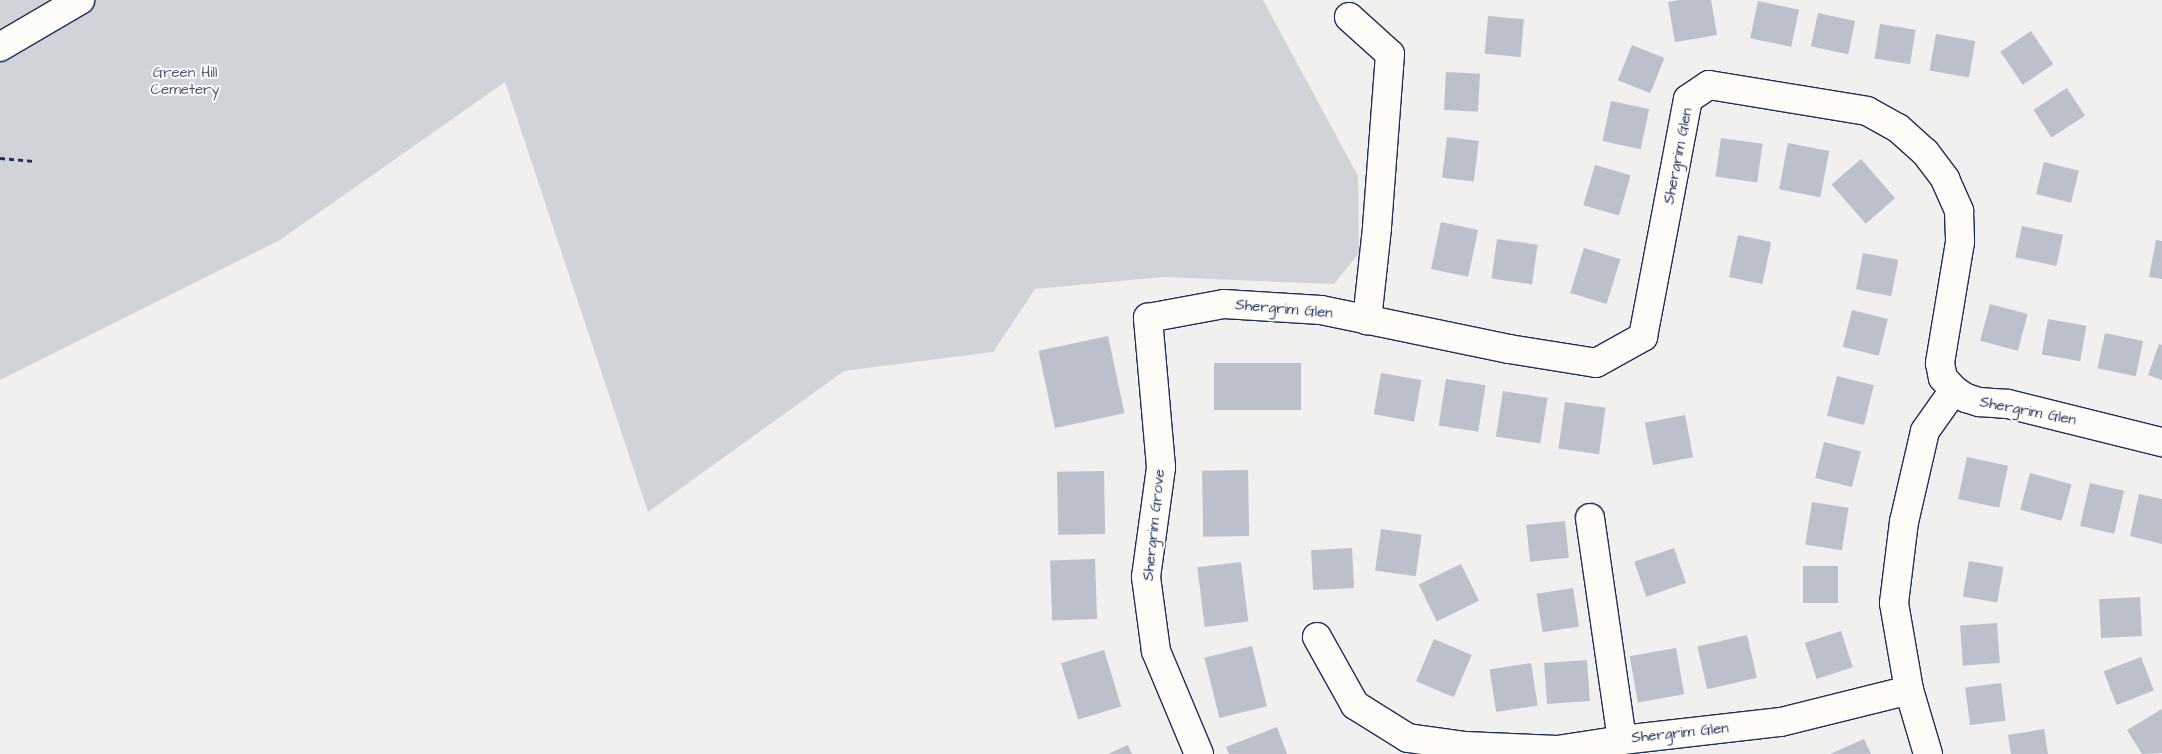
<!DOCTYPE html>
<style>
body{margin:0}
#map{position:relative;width:2162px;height:754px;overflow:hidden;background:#f0f0ee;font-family:"Architects Daughter",sans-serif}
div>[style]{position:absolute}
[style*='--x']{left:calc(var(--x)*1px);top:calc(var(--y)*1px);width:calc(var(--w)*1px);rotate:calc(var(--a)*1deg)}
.green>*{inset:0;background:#d0d3d8}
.building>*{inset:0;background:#bbc0ca;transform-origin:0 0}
.path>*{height:3px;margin-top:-1.5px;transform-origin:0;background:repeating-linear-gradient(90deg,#1b2f5e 0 5px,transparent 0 9px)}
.roads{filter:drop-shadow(1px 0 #1b2f5e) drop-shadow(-1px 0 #1b2f5e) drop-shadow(0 1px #1b2f5e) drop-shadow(0 -1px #1b2f5e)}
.minor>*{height:28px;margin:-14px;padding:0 14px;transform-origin:14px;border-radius:14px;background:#fdfcf7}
span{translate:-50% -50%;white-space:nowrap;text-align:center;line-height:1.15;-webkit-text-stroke:4px #fdfcf7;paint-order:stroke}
.park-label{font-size:15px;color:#48587c}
.street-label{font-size:15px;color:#1b2f5e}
</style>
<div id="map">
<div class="green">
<div style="clip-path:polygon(0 0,1263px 0,1358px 176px,1359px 253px,1334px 284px,1163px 277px,1035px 289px,993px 352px,844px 371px,648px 512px,505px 82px,280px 240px,0 380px)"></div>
</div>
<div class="building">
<div style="clip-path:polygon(1679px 0,1711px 0,1717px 35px,1675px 42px,1668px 2px)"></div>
<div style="left:1758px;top:1px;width:42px;height:38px;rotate:12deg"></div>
<div style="left:1818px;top:13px;width:38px;height:34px;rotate:12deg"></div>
<div style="left:1488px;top:16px;width:36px;height:38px;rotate:5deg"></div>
<div style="left:1880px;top:24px;width:36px;height:35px;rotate:9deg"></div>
<div style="left:2031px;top:31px;width:40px;height:37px;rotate:56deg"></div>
<div style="left:1936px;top:34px;width:40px;height:37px;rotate:10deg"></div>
<div style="left:1632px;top:45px;width:35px;height:38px;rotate:22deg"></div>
<div style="left:1446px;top:72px;width:34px;height:38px;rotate:3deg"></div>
<div style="left:2067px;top:88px;width:33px;height:40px;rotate:57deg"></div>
<div style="left:1611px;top:101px;width:39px;height:41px;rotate:12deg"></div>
<div style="left:1447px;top:137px;width:32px;height:41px;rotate:7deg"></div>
<div style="left:1721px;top:138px;width:42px;height:39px;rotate:8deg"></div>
<div style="left:1788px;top:143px;width:42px;height:47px;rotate:11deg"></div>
<div style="left:1861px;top:159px;width:52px;height:39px;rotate:49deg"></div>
<div style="left:2044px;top:162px;width:36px;height:33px;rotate:14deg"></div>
<div style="left:1595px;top:165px;width:37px;height:42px;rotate:16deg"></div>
<div style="left:1441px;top:222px;width:38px;height:48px;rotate:12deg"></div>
<div style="left:2022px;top:226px;width:42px;height:32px;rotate:12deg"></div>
<div style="left:1738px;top:235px;width:34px;height:43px;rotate:12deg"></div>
<div style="left:1497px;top:239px;width:41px;height:40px;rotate:8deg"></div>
<div style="clip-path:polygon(2156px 240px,2162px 241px,2162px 279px,2149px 277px)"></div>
<div style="left:1584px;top:248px;width:38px;height:47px;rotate:17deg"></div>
<div style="left:1863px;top:253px;width:36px;height:37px;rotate:11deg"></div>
<div style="left:1990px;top:304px;width:39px;height:38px;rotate:15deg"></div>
<div style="left:1852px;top:310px;width:37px;height:38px;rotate:14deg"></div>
<div style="left:2048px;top:319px;width:39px;height:36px;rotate:10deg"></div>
<div style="left:2105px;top:333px;width:39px;height:36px;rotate:12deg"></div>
<div style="left:1108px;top:336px;width:79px;height:71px;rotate:78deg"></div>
<div style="clip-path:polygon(2159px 344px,2162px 345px,2162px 380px,2148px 375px)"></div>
<div style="left:1301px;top:363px;width:47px;height:87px;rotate:90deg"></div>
<div style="left:1381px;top:373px;width:41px;height:42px;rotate:10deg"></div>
<div style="left:1837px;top:376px;width:38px;height:41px;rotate:14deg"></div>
<div style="left:1446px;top:379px;width:40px;height:47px;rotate:9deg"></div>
<div style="left:1503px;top:391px;width:45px;height:46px;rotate:9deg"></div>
<div style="left:1565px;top:402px;width:41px;height:47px;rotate:8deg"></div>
<div style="left:1685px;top:415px;width:43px;height:41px;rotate:79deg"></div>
<div style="left:1824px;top:442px;width:38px;height:37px;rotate:14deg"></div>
<div style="left:1967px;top:457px;width:42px;height:43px;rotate:12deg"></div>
<div style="left:1248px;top:470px;width:66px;height:46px;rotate:89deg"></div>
<div style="left:1104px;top:471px;width:63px;height:47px;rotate:89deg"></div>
<div style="left:2030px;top:473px;width:43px;height:38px;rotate:15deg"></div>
<div style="left:2090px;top:483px;width:35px;height:44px;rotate:13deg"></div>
<div style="clip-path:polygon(2139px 494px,2162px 499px,2162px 544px,2130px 536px)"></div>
<div style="left:1812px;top:502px;width:37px;height:43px;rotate:9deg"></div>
<div style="left:1565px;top:521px;width:37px;height:39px;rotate:84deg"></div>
<div style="left:1381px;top:529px;width:41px;height:42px;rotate:8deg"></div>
<div style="left:1352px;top:548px;width:40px;height:41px;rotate:87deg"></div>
<div style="left:1674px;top:548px;width:37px;height:42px;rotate:71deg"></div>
<div style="left:1095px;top:559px;width:60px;height:45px;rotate:88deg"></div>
<div style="left:1969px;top:561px;width:35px;height:36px;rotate:10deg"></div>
<div style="left:1241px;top:562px;width:60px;height:44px;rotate:83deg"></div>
<div style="left:1461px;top:564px;width:41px;height:47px;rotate:64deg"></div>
<div style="left:1838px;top:566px;width:37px;height:35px;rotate:90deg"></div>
<div style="left:1573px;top:588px;width:39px;height:37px;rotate:81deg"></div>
<div style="left:2140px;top:597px;width:39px;height:41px;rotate:87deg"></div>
<div style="left:1997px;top:623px;width:40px;height:37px;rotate:86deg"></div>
<div style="left:1841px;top:631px;width:38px;height:38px;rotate:72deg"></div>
<div style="left:1747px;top:635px;width:44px;height:51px;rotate:77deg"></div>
<div style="left:1434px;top:639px;width:41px;height:46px;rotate:23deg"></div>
<div style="left:1252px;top:646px;width:62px;height:49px;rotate:76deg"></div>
<div style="left:1676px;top:648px;width:47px;height:47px;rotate:80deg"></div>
<div style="left:1104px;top:650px;width:59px;height:45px;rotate:73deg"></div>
<div style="left:2141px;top:657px;width:36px;height:40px;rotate:69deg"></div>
<div style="left:1587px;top:660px;width:41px;height:43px;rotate:86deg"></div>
<div style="left:1531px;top:663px;width:43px;height:42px;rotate:81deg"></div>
<div style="left:2001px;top:683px;width:38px;height:36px;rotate:83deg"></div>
<div style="clip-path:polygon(2162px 709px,2162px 753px,2142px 754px,2127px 730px)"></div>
<div style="clip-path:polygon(1277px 727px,1287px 754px,1229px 754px,1226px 747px)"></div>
<div style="clip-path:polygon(2044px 729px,2048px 754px,2011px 754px,2008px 735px)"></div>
<div style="clip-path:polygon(1864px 739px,1871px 754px,1830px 754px)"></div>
<div style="clip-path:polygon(1128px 745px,1132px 754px,1108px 754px)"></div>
</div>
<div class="path">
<div style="--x:0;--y:158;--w:33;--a:5"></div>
</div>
<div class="roads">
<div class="minor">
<div style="--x:1349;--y:17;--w:55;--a:42.1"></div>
<div style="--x:1390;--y:54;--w:174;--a:94.3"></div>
<div style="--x:1377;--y:228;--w:93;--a:96.2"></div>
<div style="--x:0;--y:47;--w:93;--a:-30.4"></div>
<div style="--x:1590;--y:518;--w:224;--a:81.8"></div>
<div style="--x:1317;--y:637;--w:78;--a:60.8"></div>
<div style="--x:1355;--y:705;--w:62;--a:31.9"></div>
<div style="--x:1408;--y:738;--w:58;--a:8"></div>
<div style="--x:1465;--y:746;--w:92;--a:2.5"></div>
<div style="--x:1557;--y:750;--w:66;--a:-8.7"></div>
<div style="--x:1622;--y:740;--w:160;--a:-6.5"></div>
<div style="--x:1781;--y:722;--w:132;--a:-14"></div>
<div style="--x:1199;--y:754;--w:112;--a:-112.7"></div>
<div style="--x:1156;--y:651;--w:75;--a:-97.7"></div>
<div style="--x:1146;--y:577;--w:111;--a:-82.2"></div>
<div style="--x:1161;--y:467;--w:150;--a:-95"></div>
<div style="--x:1148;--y:318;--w:77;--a:-10.4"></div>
<div style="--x:1224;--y:304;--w:97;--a:3.5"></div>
<div style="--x:1321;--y:310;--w:192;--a:11.7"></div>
<div style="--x:1509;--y:349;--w:88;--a:9.1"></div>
<div style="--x:1596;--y:363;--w:54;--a:-29"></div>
<div style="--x:1643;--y:337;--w:242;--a:-79.3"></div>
<div style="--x:1688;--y:99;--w:25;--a:-34"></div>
<div style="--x:1709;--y:85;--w:160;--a:9.3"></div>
<div style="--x:1867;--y:111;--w:35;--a:29"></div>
<div style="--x:1898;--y:128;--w:36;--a:42"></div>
<div style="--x:1925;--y:152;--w:34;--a:53"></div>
<div style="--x:1945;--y:179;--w:35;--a:66"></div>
<div style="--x:1959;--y:211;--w:31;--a:88"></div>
<div style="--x:1960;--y:242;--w:123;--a:99.4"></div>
<div style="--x:1940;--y:363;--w:15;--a:79"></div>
<div style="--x:1943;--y:378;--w:16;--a:47"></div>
<div style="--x:1954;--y:390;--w:14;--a:34"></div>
<div style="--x:1966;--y:398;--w:14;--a:17"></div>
<div style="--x:1979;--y:402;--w:29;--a:4"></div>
<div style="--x:2008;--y:404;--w:159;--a:13.9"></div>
<div style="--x:1928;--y:754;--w:67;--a:-106.5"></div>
<div style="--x:1909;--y:690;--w:88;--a:-99.8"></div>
<div style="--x:1894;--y:603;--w:82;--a:-83"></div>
<div style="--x:1904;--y:522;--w:93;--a:-77"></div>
<div style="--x:1925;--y:431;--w:50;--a:-54.7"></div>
</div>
</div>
<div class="park-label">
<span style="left:185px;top:81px">Green Hill<br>Cemetery</span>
</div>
<div class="street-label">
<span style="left:1678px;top:156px;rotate:-79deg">Shergrim Glen</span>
<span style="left:1284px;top:309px;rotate:5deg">Shergrim Glen</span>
<span style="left:2028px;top:411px;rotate:11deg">Shergrim Glen</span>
<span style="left:1154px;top:525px;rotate:-84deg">Shergrim Grove</span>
<span style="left:1680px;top:733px;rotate:-6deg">Shergrim Glen</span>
</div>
</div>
